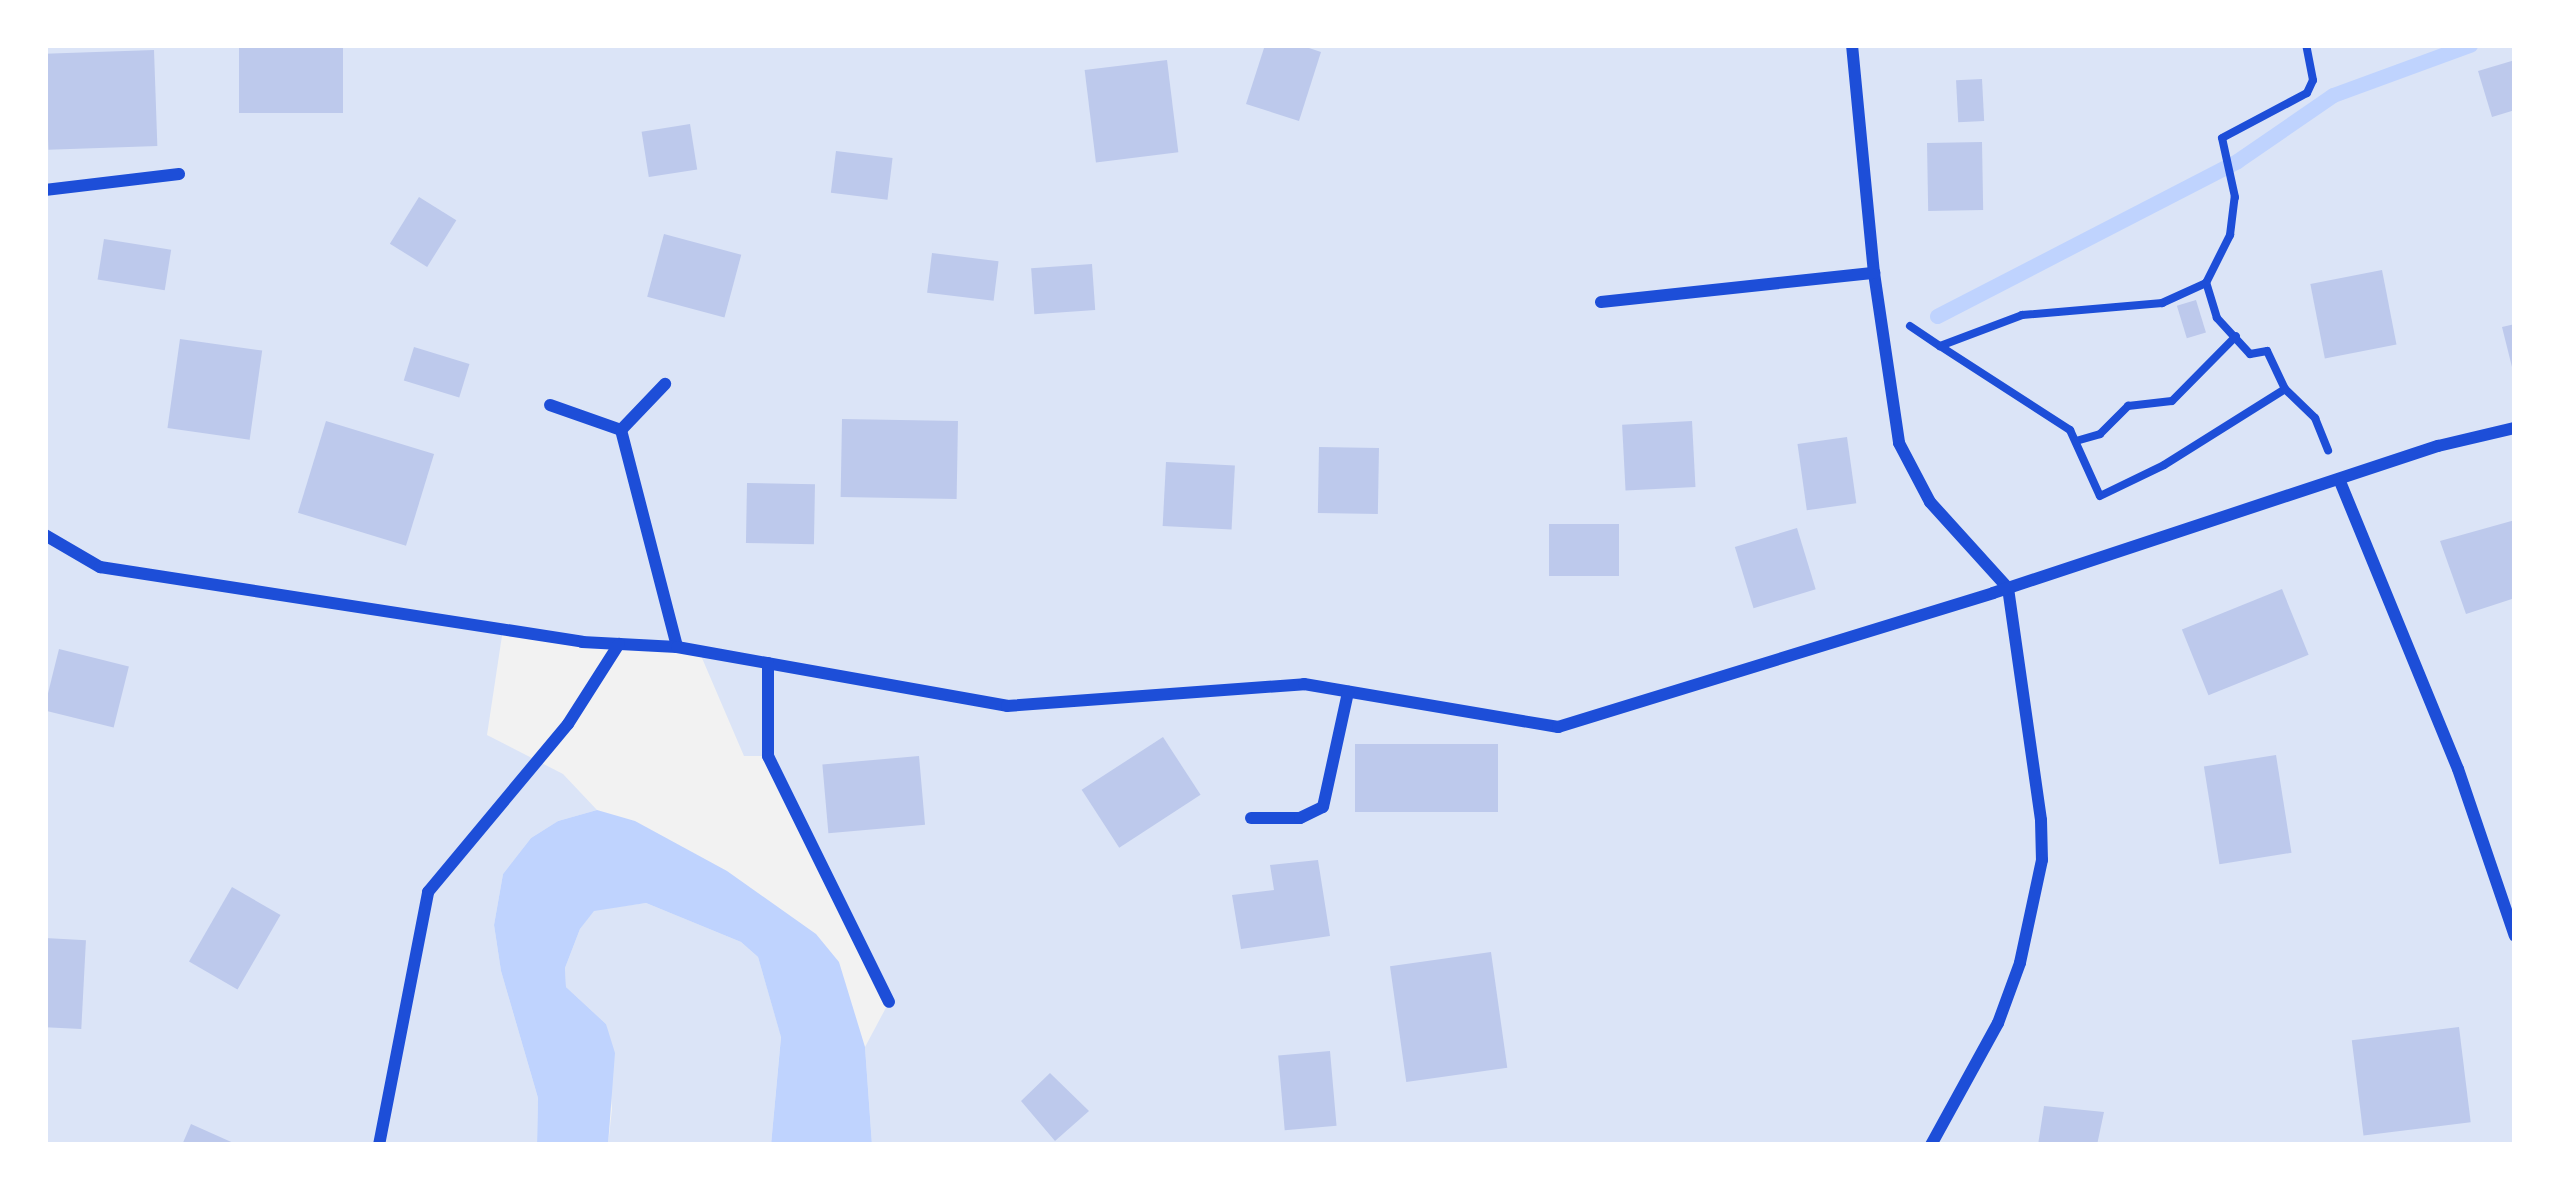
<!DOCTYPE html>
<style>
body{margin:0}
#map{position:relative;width:2560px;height:1190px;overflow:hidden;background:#f2f2f2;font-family:"Exo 2",sans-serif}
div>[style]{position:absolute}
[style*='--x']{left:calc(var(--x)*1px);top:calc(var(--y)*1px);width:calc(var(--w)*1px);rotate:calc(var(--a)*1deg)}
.green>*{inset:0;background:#dbe4f7}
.water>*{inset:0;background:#bfd3fe}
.stream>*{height:15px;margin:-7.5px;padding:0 7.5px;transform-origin:7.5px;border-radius:7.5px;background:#bfd3fe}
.building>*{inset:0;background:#bdc9ec;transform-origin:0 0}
.path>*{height:8px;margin:-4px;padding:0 4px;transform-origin:4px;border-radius:4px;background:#1d4ed8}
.minor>*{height:12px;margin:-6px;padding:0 6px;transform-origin:6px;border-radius:6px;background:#1d4ed8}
span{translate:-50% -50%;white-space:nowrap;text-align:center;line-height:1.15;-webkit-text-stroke:9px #fff;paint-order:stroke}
.frame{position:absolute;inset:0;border:48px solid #fff;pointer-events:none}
</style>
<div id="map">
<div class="green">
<div style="clip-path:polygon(45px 45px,2515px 45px,2515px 1145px,872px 1145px,865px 1047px,889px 1002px,768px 756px,744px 756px,699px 651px,503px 629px,487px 735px,563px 774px,597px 810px,558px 821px,531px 838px,503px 874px,494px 925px,501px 971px,538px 1098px,537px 1145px,45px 1145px)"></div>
<div style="clip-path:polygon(646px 903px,741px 942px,758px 957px,781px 1036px,771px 1145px,608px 1145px,612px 1109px,606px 1024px,566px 987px,565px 968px,580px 929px,594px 910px)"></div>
</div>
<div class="water">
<div style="clip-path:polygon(597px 810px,635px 821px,727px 871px,816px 934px,839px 962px,865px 1047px,872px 1145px,771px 1145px,781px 1037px,758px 957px,741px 942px,646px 903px,594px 911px,580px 929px,565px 968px,566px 987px,606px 1024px,615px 1053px,608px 1145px,537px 1145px,538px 1098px,501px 971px,494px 925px,503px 874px,531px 838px,558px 821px)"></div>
</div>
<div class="stream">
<div style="--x:1937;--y:316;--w:338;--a:-27.3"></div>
<div style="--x:2237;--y:161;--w:116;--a:-34.5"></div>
<div style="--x:2333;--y:95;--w:146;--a:-20.1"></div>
</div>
<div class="building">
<div style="left:239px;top:45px;width:104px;height:68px"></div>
<div style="clip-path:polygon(1265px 45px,1300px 45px,1321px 52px,1299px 121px,1246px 104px)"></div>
<div style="left:154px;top:50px;width:96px;height:109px;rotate:88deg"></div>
<div style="left:1167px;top:60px;width:93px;height:83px;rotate:83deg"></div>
<div style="clip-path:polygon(2515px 60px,2515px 110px,2492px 117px,2478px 71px)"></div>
<div style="left:1982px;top:79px;width:42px;height:26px;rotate:87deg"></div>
<div style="left:690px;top:124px;width:46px;height:49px;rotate:81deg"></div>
<div style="left:1982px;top:142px;width:68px;height:55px;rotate:89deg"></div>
<div style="left:836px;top:151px;width:57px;height:42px;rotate:7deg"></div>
<div style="left:419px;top:197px;width:44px;height:55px;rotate:32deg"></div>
<div style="left:664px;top:234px;width:80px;height:65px;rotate:15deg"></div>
<div style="left:104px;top:239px;width:68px;height:41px;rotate:9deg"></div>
<div style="left:932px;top:253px;width:67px;height:40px;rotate:7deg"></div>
<div style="left:1092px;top:264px;width:46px;height:61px;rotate:86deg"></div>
<div style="left:2382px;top:270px;width:76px;height:73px;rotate:79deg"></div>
<div style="left:2196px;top:300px;width:34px;height:20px;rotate:73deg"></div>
<div style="clip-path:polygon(2515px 324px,2515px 371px,2513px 371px,2502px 327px)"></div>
<div style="left:180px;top:339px;width:83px;height:90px;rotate:8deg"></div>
<div style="left:414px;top:347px;width:58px;height:35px;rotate:17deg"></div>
<div style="left:842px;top:419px;width:116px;height:78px;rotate:1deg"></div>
<div style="left:326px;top:421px;width:113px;height:96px;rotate:17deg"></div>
<div style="left:1692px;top:421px;width:66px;height:70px;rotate:87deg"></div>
<div style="left:1847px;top:437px;width:67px;height:50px;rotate:82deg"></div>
<div style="left:1319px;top:447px;width:60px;height:66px;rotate:1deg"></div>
<div style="left:1166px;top:462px;width:69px;height:64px;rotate:3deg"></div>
<div style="left:747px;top:483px;width:68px;height:60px;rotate:1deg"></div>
<div style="clip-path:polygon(2515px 520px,2515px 598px,2466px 614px,2440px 541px)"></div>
<div style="left:1619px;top:524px;width:52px;height:70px;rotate:90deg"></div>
<div style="left:1797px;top:528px;width:64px;height:65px;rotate:73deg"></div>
<div style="left:2282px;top:589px;width:71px;height:108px;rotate:68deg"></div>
<div style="left:59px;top:649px;width:72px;height:63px;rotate:14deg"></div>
<div style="left:1163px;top:737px;width:69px;height:97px;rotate:57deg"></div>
<div style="left:1498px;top:744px;width:68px;height:143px;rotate:90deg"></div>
<div style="left:2276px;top:755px;width:99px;height:73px;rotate:81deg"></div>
<div style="left:919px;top:756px;width:69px;height:97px;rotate:85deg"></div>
<div style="clip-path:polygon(1318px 860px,1330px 936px,1241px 949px,1232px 895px,1274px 890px,1270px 865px)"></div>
<div style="left:232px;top:887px;width:56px;height:86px;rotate:30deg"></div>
<div style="left:45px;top:938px;width:41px;height:89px;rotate:3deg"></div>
<div style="left:1491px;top:952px;width:117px;height:102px;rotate:82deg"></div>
<div style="left:2459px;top:1027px;width:96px;height:108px;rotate:83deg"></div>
<div style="left:1330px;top:1051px;width:75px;height:52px;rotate:85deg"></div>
<div style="clip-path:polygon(1050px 1073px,1089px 1111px,1055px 1141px,1021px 1101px)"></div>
<div style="clip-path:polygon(2044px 1106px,2104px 1112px,2097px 1145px,2038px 1145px)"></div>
<div style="clip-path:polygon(191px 1124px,238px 1145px,182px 1145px)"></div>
</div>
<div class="path">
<div style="--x:1910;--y:326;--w:36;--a:34"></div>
<div style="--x:1940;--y:346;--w:88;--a:-20.7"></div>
<div style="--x:2022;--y:315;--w:141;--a:-4.9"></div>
<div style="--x:2162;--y:303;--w:48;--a:-24.4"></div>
<div style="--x:1940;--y:346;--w:155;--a:32.9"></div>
<div style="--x:2070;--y:430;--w:72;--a:65.6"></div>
<div style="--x:2100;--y:496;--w:71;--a:-25.8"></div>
<div style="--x:2164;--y:465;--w:143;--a:-32.1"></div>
<div style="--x:2285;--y:389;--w:42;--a:44"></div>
<div style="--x:2315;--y:418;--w:35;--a:68"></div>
<div style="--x:2285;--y:389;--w:42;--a:-115.3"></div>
<div style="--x:2267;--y:351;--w:17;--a:170"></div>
<div style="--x:2250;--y:354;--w:49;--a:-132.5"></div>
<div style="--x:2217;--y:318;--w:37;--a:-107"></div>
<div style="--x:2206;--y:283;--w:54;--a:-63.4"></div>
<div style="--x:2230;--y:235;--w:38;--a:-83"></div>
<div style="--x:2235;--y:197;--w:60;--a:-102.4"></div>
<div style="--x:2222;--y:138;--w:96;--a:-27.9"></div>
<div style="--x:2307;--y:93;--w:14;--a:-65"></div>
<div style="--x:2313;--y:80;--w:36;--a:-101"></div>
<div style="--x:2076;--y:441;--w:25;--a:-16"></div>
<div style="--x:2100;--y:434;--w:40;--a:-45"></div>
<div style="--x:2128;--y:406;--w:44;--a:-6.5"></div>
<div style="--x:2172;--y:401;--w:91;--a:-45.4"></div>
</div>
<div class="minor">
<div style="--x:1852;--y:45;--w:229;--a:84.5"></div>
<div style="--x:1874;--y:273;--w:172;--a:81.6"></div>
<div style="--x:1899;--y:443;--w:67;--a:62.3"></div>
<div style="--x:1930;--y:502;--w:116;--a:47.8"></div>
<div style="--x:2008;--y:588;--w:234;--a:81.9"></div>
<div style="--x:2041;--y:820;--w:40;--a:88.6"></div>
<div style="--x:2042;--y:860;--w:105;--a:102.1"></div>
<div style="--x:2020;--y:963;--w:64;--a:110.1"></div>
<div style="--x:1998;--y:1023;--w:139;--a:118.8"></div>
<div style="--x:45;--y:190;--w:135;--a:-6.8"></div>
<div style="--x:1601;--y:302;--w:275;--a:-6.1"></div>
<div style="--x:550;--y:405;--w:75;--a:19.4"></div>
<div style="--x:621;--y:430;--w:224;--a:75.5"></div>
<div style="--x:621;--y:430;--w:64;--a:-46.3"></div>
<div style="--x:2339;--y:479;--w:313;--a:67.7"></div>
<div style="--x:2458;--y:769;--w:176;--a:71.2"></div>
<div style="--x:45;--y:535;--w:64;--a:30.2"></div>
<div style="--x:100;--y:567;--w:488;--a:8.8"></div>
<div style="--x:582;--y:642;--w:95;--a:3"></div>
<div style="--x:677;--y:647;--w:335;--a:10.1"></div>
<div style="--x:1007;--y:706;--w:298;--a:-4.2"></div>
<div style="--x:1304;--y:684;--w:258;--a:9.6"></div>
<div style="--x:1558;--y:727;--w:455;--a:-17.1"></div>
<div style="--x:1993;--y:593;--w:469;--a:-18.3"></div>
<div style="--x:2438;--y:446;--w:79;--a:-13.2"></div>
<div style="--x:768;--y:663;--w:93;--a:90"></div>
<div style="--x:768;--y:756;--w:274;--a:63.8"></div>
<div style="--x:1251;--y:818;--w:49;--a:0"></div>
<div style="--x:1300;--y:818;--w:25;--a:-26"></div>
<div style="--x:1323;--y:807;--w:118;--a:-77.7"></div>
<div style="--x:379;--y:1145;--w:258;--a:-79"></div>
<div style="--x:428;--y:892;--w:219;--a:-50.2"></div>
<div style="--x:568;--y:724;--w:95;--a:-57.5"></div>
</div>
<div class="frame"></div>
</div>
